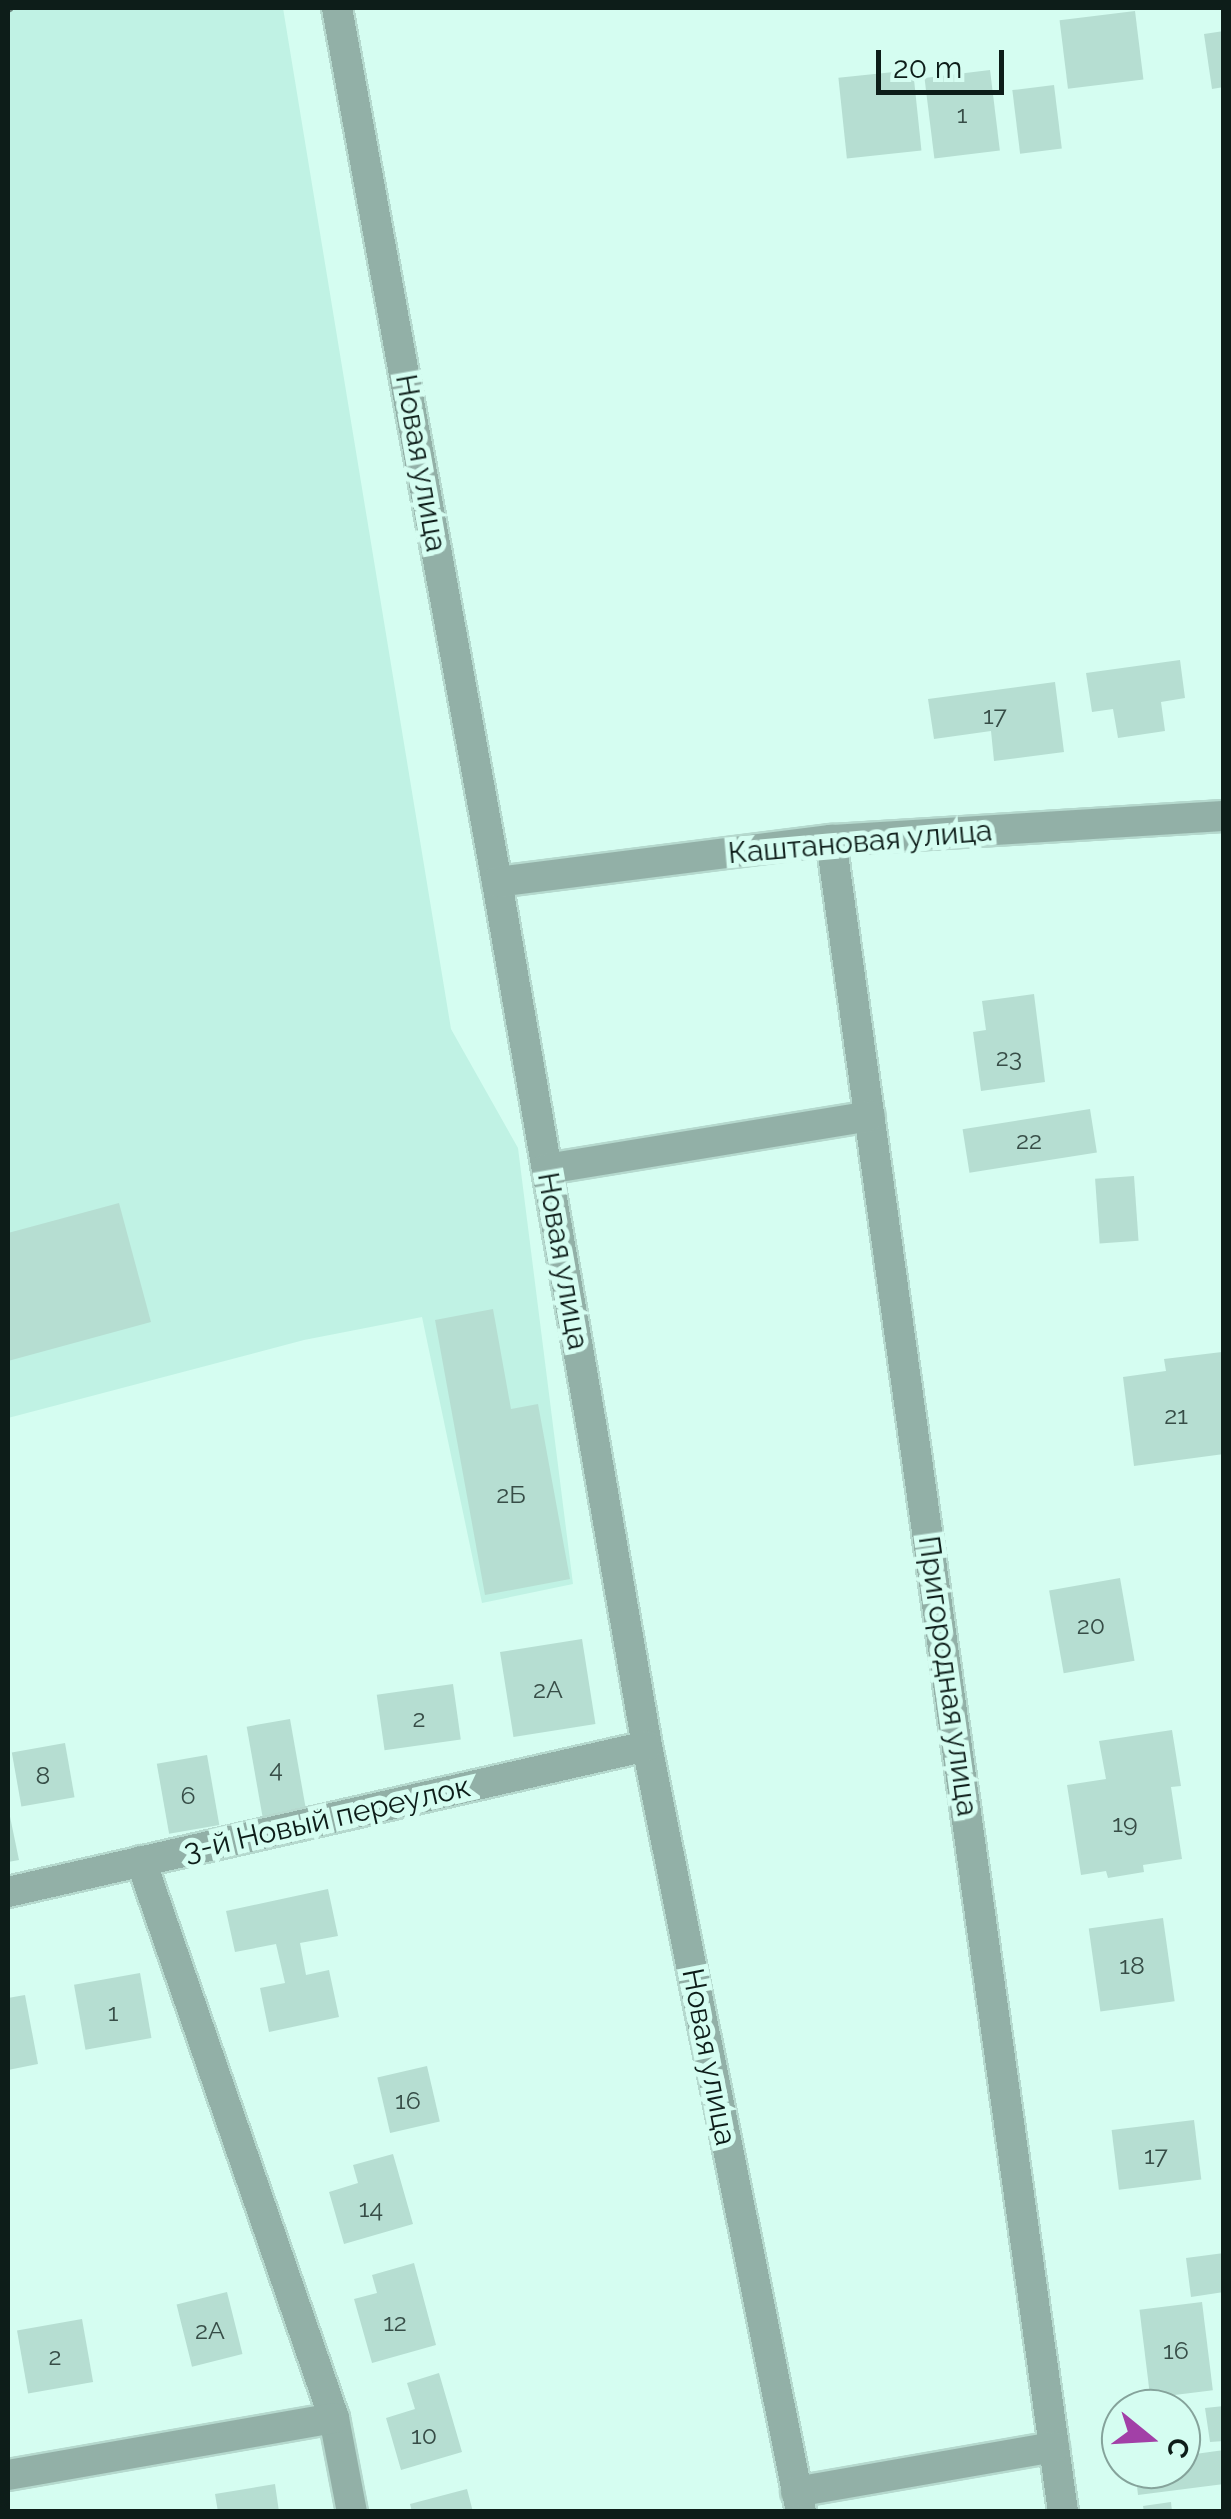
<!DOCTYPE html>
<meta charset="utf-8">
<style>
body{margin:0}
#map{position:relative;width:1231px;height:2519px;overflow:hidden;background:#d5fdf1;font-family:Raleway,sans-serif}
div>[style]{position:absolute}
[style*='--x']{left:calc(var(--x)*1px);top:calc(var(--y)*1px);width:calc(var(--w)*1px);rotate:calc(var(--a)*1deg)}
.built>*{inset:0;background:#c0f2e4}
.building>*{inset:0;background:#b6ded2;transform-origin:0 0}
.path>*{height:6px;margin-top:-3px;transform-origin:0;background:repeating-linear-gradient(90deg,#69847c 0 10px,transparent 0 15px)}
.roads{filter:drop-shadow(2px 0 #b5d9ce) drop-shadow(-2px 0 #b5d9ce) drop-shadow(0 2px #b5d9ce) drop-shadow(0 -2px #b5d9ce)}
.minor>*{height:30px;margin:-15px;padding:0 15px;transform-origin:15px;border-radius:15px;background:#92b0a7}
span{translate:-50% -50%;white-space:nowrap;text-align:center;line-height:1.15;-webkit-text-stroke:10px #d5fdf1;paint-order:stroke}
.number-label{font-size:25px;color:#374d47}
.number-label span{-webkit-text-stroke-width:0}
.street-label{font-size:30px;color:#0d1d19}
.frame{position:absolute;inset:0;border:10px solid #0d1d19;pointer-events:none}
.north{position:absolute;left:1101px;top:2389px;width:100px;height:100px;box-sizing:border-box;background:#d5fdf1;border:2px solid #85a39b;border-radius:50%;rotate:108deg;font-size:28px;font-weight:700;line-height:40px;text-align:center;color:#0d1d19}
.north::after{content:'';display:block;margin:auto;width:35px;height:45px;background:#a240a7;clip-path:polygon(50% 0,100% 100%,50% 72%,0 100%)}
.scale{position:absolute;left:876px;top:50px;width:128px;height:45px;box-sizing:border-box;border:5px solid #0d1d19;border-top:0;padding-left:12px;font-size:30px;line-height:35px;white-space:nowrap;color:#0d1d19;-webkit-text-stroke:8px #d5fdf1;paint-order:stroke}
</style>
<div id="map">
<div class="built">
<div style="clip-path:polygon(8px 8px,283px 8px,451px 1029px,518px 1148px,573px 1584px,482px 1603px,422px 1317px,304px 1340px,8px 1418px)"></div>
</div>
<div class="building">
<div style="left:1135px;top:11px;width:69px;height:76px;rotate:83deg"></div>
<div style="clip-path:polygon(1224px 31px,1224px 87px,1212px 89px,1204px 34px)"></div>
<div style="left:913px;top:70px;width:81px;height:75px;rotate:84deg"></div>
<div style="left:990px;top:70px;width:81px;height:66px;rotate:83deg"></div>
<div style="left:1054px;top:85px;width:64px;height:42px;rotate:83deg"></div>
<div style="clip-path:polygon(1180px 660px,1185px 698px,1161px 702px,1165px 731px,1118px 738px,1113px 709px,1092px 712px,1086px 673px)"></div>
<div style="clip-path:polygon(1055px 682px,1064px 752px,994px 761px,991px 731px,934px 739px,928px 699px)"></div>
<div style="clip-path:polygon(1034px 994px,1045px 1082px,981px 1091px,973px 1032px,986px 1030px,982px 1001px)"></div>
<div style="left:1090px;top:1109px;width:44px;height:129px;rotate:81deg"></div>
<div style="left:1134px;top:1176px;width:65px;height:39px;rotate:86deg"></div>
<div style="clip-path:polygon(119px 1203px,151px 1322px,8px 1361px,8px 1233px)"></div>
<div style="clip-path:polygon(493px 1309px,511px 1409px,538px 1404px,570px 1579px,485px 1595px,435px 1320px)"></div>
<div style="clip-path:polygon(1222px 1352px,1224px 1454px,1134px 1466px,1123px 1377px,1166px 1371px,1164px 1359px)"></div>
<div style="left:1120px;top:1578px;width:84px;height:72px;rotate:80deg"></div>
<div style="left:582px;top:1639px;width:86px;height:83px;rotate:81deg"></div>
<div style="left:453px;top:1684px;width:56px;height:77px;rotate:82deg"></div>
<div style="left:290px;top:1719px;width:92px;height:44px;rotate:80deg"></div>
<div style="clip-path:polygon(1172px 1730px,1181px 1786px,1171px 1787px,1182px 1859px,1143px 1865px,1144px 1872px,1108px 1878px,1106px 1871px,1081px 1875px,1067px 1785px,1106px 1779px,1099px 1741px)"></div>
<div style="left:65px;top:1743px;width:55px;height:54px;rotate:80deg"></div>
<div style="left:207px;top:1755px;width:71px;height:51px;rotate:80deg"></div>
<div style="clip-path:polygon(8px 1807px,19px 1860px,8px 1862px)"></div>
<div style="clip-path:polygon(328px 1889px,338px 1936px,300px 1943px,306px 1975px,329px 1970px,339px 2017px,269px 2032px,260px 1988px,285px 1983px,276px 1944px,235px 1952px,226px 1911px)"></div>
<div style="left:1163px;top:1918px;width:84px;height:75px;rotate:82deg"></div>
<div style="left:140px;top:1973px;width:66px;height:67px;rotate:80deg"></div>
<div style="clip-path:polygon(25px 1995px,38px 2064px,8px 2070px,8px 1998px)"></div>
<div style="left:427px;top:2066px;width:57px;height:51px;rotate:77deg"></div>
<div style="left:1194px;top:2120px;width:60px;height:83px;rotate:83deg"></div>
<div style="clip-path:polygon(393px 2154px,413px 2224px,344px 2244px,329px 2192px,358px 2183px,353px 2165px)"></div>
<div style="clip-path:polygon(1224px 2253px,1224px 2292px,1191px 2297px,1186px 2258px)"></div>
<div style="clip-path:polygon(414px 2263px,436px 2345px,372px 2363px,354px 2299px,377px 2293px,372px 2275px)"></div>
<div style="left:227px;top:2292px;width:64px;height:52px;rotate:76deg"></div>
<div style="left:1202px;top:2302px;width:89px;height:63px;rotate:83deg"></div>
<div style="left:82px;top:2319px;width:64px;height:66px;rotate:80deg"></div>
<div style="clip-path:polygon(439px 2373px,462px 2452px,401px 2470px,386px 2418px,415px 2409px,407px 2383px)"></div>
<div style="clip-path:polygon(1224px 2406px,1224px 2441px,1210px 2442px,1205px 2408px)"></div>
<div style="clip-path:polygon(1224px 2450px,1224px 2484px,1138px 2495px,1135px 2469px,1181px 2469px,1181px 2456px)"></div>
<div style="clip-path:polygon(275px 2484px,279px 2512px,218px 2512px,215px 2494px)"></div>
<div style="clip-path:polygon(467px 2489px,473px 2512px,412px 2512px,410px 2504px)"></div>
<div style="clip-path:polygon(1171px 2502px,1172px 2512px,1144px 2512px,1143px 2506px)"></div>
</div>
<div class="path">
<div style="--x:8;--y:10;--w:4;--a:-27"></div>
</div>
<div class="roads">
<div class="minor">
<div style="--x:337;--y:8;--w:889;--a:79.63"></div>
<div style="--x:497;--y:882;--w:877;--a:80.15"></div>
<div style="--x:647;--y:1746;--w:781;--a:78.63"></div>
<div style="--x:831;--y:840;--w:1688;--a:82.1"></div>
<div style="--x:497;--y:882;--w:337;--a:-7.2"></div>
<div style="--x:831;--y:840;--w:394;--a:-3.5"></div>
<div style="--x:547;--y:1169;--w:327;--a:-9.3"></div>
<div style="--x:141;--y:1861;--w:589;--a:70.89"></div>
<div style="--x:334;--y:2418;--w:96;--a:79.2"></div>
<div style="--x:8;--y:1892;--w:655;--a:-12.87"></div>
<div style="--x:8;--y:2475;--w:331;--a:-9.9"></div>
<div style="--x:796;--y:2492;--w:262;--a:-9.9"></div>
</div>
</div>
<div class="number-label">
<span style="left:962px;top:114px">1</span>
<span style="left:995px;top:715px">17</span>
<span style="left:1009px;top:1057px">23</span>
<span style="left:1029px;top:1140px">22</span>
<span style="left:1176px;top:1415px">21</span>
<span style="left:511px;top:1494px">2Б</span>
<span style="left:1091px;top:1625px">20</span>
<span style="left:548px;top:1689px">2А</span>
<span style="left:419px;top:1718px">2</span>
<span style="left:276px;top:1768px">4</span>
<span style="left:43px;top:1775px">8</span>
<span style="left:188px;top:1795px">6</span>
<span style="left:1125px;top:1823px">19</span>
<span style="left:1132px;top:1965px">18</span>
<span style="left:113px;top:2012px">1</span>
<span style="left:408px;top:2100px">16</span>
<span style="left:1156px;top:2155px">17</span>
<span style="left:371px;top:2208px">14</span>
<span style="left:395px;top:2322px">12</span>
<span style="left:210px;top:2330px">2А</span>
<span style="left:1176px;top:2350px">16</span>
<span style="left:55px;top:2356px">2</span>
<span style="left:424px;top:2435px">10</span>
</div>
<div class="street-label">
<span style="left:421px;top:463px;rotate:80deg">Новая улица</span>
<span style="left:860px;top:842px;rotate:-5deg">Каштановая улица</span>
<span style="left:563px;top:1261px;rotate:80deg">Новая улица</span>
<span style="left:948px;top:1676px;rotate:82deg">Пригородная улица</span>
<span style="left:327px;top:1819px;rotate:-13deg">3-й Новый переулок</span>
<span style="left:709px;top:2057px;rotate:79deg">Новая улица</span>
</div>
<div class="frame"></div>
<div class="north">С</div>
<div class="scale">20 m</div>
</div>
